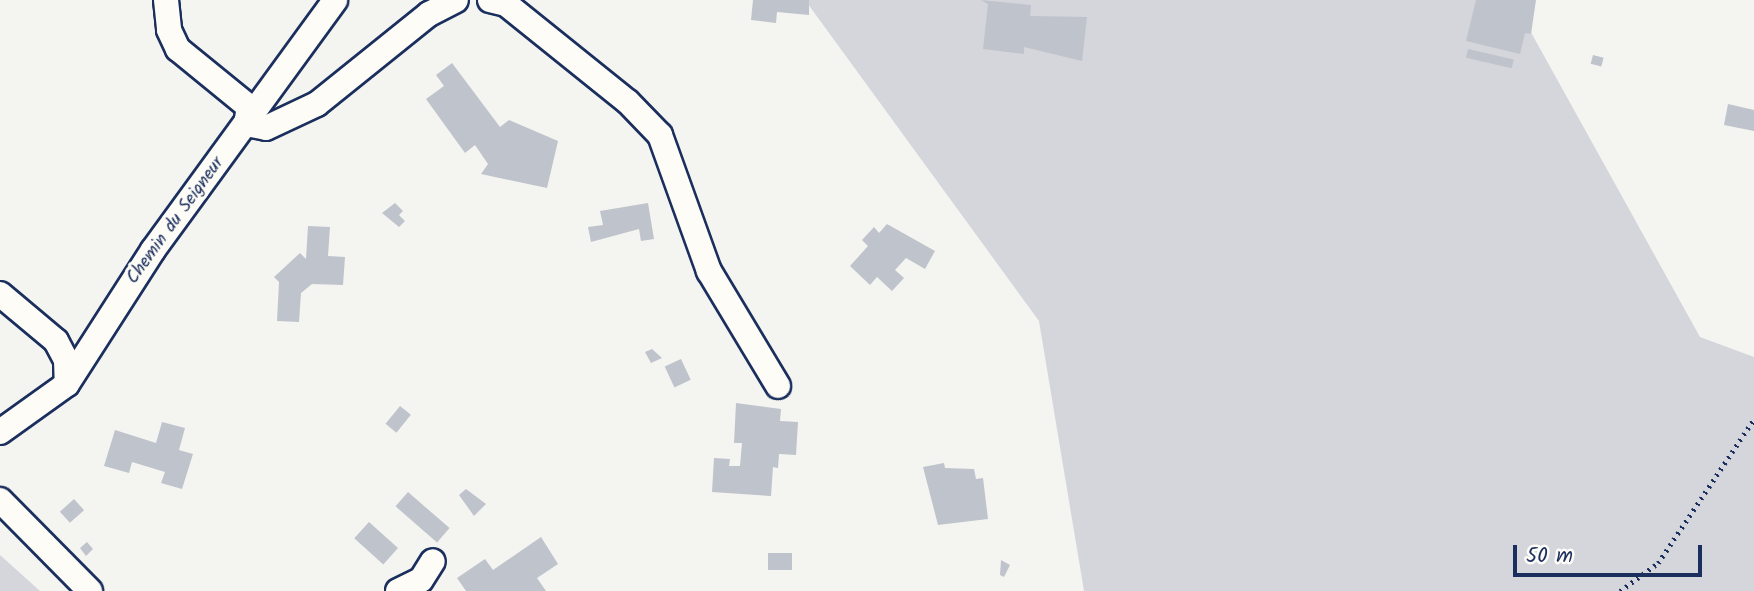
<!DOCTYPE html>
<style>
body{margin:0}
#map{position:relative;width:1754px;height:591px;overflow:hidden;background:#f4f4f1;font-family:Kalam,sans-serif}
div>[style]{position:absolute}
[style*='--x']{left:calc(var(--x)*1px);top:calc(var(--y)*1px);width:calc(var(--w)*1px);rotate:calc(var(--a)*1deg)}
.green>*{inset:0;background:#d4d6db}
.building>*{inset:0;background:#bfc3cc;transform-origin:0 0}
.path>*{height:4.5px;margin-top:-2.25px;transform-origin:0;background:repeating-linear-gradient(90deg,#1b2f5e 0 2px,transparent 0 7px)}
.roads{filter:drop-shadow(2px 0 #1b2f5e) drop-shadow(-2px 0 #1b2f5e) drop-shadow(0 2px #1b2f5e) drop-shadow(0 -2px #1b2f5e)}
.minor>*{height:24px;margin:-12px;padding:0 12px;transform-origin:12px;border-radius:12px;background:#fdfcf7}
span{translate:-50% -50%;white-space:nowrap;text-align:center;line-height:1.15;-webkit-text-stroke:6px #fdfcf7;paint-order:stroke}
.street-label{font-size:18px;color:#1b2f5e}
.scale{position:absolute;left:1513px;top:545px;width:189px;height:32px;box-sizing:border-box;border:4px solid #1b2f5e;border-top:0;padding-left:9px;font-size:21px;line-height:24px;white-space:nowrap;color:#1b2f5e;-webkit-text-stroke:5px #fdfcf7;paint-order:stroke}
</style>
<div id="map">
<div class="green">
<div style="clip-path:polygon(805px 0,1513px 0,1700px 337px,1754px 357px,1754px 591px,1084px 591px,1039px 321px)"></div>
<div style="clip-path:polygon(0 555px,40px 591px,0 591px)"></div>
</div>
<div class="building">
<div style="clip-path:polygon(753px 0,809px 0,809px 15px,777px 12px,776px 23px,751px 20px)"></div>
<div style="clip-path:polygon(981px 0,1031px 5px,1030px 16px,1087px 17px,1082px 61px,1024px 47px,1024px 54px,983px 49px,988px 4px)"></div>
<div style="clip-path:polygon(1476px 0,1536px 0,1531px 34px,1525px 33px,1520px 54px,1466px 41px)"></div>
<div style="left:1468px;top:49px;width:47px;height:9px;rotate:13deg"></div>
<div style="left:1593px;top:55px;width:11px;height:9px;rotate:15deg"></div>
<div style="clip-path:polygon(452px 63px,500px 127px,509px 120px,558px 141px,547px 188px,481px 174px,488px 164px,475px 145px,465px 153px,426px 99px,444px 86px,436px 75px)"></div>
<div style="clip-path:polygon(1728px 104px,1754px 110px,1754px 131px,1724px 125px)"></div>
<div style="clip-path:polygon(395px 203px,403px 211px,399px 215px,405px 221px,399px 227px,382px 213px)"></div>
<div style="clip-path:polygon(648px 203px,654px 239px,641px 241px,639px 229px,591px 242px,588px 227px,603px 225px,600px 211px)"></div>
<div style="clip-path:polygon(887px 224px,935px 251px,925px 269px,906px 258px,895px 270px,904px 278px,892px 291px,877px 277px,870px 285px,850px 266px,868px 246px,862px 240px,874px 227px,879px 233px)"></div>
<div style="clip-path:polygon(308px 226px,330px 227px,328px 256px,345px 257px,343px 285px,312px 284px,301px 293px,299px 322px,277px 321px,279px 282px,274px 277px,300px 253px,306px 259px)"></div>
<div style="clip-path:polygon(652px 349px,662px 358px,651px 363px,645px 352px)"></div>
<div style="left:681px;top:359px;width:23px;height:18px;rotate:65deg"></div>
<div style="clip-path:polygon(736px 403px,781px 409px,780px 421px,798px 422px,796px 455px,779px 454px,778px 468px,773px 467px,771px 496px,712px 492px,714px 458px,730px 459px,729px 466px,740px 466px,742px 443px,734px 443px)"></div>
<div style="left:400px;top:406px;width:14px;height:23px;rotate:39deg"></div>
<div style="clip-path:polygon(162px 422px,185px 428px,179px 450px,193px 454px,182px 489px,161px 483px,165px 472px,132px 462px,129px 473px,104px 466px,115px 430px,156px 443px)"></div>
<div style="clip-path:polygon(944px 463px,945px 468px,974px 469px,976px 479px,983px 478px,988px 519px,938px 525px,923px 467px)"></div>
<div style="clip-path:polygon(466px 489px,486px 504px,474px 516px,459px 495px)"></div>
<div style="left:408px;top:492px;width:55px;height:19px;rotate:41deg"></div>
<div style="left:74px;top:499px;width:15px;height:19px;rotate:48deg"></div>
<div style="left:369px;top:522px;width:39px;height:22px;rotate:42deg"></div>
<div style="clip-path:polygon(541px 537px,558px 564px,537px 578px,546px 591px,466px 591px,457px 578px,485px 559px,493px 570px)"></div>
<div style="clip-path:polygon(87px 542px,93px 549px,86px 556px,80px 548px)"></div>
<div style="left:768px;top:553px;width:24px;height:17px"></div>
<div style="clip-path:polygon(1001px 560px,1010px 565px,1004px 577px,1000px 575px)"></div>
</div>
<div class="path">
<div style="--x:1620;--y:591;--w:47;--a:-36.4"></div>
<div style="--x:1658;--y:563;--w:173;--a:-56.3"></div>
</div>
<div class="roads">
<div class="minor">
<div style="--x:166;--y:0;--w:30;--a:84"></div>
<div style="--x:169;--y:30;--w:21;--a:65"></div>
<div style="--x:178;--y:49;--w:92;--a:39.2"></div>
<div style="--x:249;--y:107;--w:17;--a:100"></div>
<div style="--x:490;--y:0;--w:16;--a:14"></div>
<div style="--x:506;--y:4;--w:156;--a:38.8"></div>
<div style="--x:628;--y:102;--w:46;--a:45.9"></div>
<div style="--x:660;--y:135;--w:145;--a:70.2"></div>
<div style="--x:709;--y:271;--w:134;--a:59"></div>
<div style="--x:246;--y:124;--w:20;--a:11"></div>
<div style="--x:266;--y:128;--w:56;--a:-25.2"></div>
<div style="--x:317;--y:104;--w:144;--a:-38.8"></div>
<div style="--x:429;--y:14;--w:30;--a:-27"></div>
<div style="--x:0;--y:294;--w:73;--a:40"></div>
<div style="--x:56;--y:341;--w:21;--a:62"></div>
<div style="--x:66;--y:360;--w:24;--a:88"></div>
<div style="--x:0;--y:432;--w:82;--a:-35.6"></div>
<div style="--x:67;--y:384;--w:159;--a:-57.3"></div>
<div style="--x:153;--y:250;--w:309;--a:-53.9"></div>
<div style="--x:0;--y:500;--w:128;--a:45.3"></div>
<div style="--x:398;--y:591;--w:25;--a:-26"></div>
<div style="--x:421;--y:580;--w:22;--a:-58"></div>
</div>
</div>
<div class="street-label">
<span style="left:176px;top:221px;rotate:-54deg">Chemin du Seigneur</span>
</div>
<div class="scale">50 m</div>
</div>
